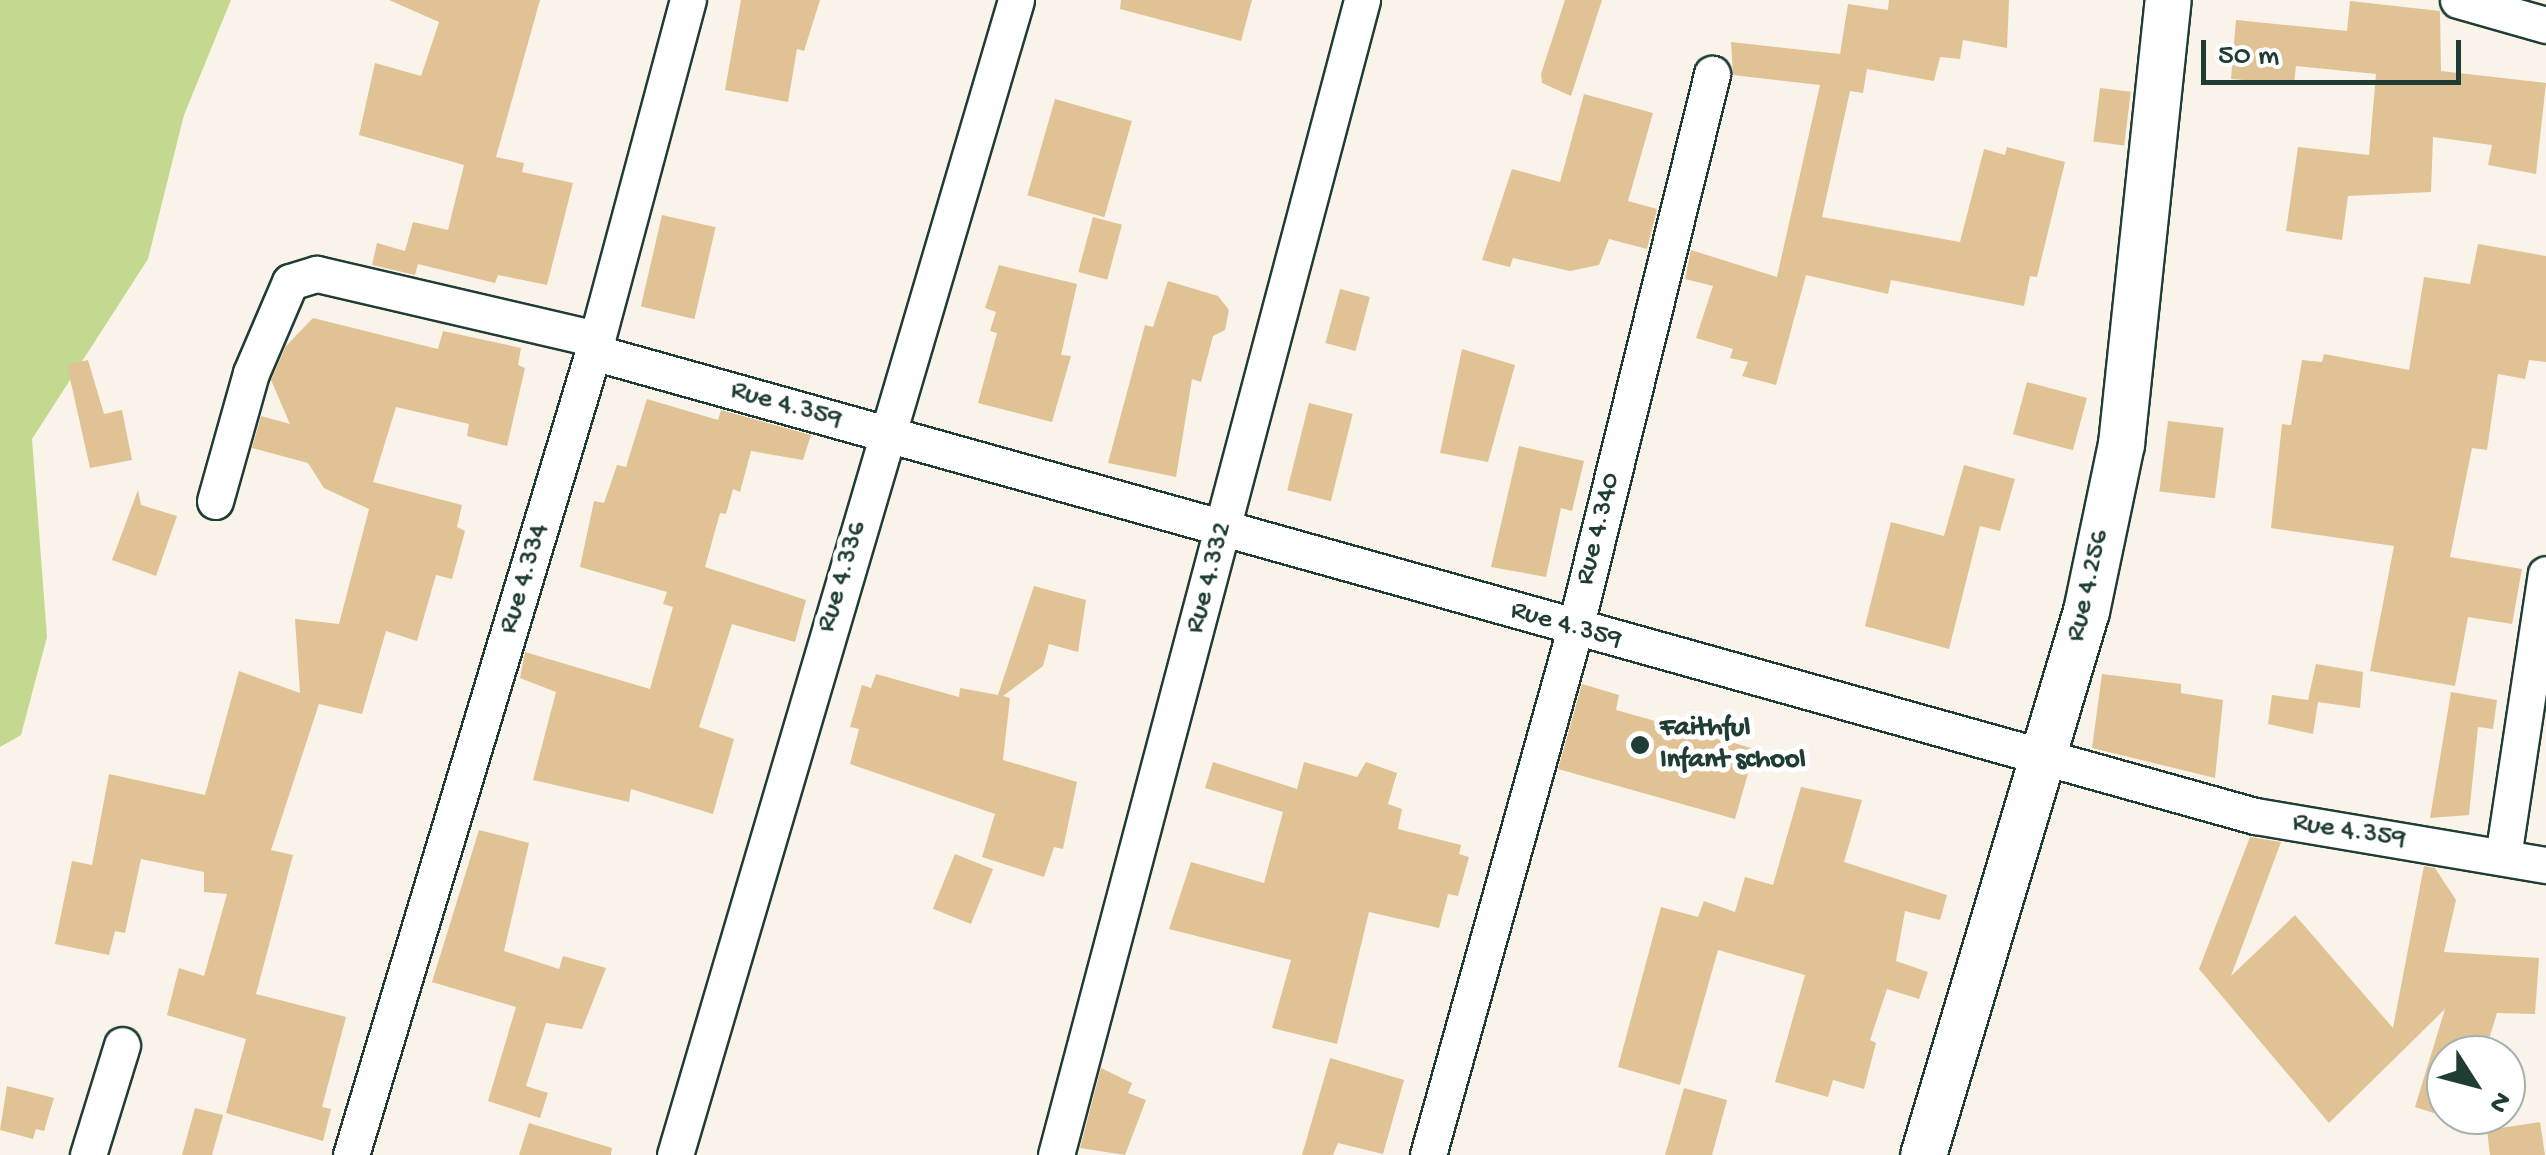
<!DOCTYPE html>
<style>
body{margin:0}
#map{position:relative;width:2546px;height:1155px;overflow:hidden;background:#f9f3ea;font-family:"Gochi Hand",sans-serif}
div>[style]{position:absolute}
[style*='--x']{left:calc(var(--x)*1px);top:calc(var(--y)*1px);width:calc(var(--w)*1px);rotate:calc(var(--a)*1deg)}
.green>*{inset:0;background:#c3d98f}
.building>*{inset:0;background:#e1c294;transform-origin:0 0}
.roads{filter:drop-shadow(2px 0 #1f3d34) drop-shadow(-2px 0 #1f3d34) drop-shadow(0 2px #1f3d34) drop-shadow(0 -2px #1f3d34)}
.minor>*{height:35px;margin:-17.5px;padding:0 17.5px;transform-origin:17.5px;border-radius:17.5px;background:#fff}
.tertiary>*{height:45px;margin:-22.5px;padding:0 22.5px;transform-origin:22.5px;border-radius:22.5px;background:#fff}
.dots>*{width:28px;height:28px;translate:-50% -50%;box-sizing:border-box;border:5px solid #fff;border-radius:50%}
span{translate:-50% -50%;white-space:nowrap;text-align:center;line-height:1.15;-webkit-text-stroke:10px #fff;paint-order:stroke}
.street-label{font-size:28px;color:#1f3d34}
.poi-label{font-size:28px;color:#1f3d34;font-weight:700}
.left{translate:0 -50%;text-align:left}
.north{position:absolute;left:2426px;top:1035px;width:100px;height:100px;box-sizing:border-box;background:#fff;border:2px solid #a5b1ae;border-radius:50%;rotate:126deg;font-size:28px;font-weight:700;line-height:40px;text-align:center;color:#1f3d34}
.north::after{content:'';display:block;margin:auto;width:35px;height:45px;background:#1f3d34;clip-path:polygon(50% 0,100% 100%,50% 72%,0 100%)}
.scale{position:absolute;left:2201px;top:40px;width:260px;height:45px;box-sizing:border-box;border:5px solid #1f3d34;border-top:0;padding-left:12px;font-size:30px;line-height:35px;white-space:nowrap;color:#1f3d34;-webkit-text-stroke:8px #fff;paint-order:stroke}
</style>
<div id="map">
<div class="green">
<div style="clip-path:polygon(0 0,231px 0,184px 115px,148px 259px,32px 439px,47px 637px,21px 735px,0 747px)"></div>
</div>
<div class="building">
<div style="clip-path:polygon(389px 0,540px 0,496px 157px,524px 163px,522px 172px,573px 183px,547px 285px,498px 275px,495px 283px,418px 264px,415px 275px,372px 265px,377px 243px,405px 251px,413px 222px,448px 230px,464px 165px,359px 135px,375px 63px,421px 76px,439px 22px)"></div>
<div style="clip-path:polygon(741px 0,820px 0,804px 51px,797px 49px,788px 102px,725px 90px)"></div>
<div style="clip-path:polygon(1121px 0,1252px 0,1241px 41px,1120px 9px)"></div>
<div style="clip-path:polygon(1565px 0,1602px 0,1571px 96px,1542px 83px,1541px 74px)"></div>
<div style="clip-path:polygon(1889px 0,2009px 0,2007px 48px,1963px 40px,1960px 59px,1940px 57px,1934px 81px,1867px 69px,1863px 93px,1850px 91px,1822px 217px,1960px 242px,1984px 149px,2005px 155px,2007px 147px,2065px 162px,2037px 277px,2030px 276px,2024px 306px,1891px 280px,1888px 294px,1806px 275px,1776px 385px,1742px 376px,1748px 362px,1730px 358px,1733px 349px,1696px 338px,1713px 286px,1685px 279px,1691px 250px,1777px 277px,1820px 85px,1733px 75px,1731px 42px,1840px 54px,1848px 4px,1888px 10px)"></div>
<div style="clip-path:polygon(2350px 1px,2440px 11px,2441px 71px,2546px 83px,2536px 174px,2488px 165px,2492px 145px,2433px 137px,2431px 192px,2348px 196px,2342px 240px,2286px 231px,2298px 147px,2369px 155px,2376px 74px,2296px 66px,2294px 84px,2231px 79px,2236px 20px,2347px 31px)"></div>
<div style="left:2100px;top:88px;width:31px;height:54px;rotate:7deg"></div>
<div style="clip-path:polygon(1584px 94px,1653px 113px,1628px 201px,1657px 209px,1647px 249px,1609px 239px,1599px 265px,1570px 271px,1513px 258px,1510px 267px,1482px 260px,1512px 169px,1560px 182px)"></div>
<div style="left:1055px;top:99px;width:80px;height:100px;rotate:16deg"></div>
<div style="left:662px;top:215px;width:55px;height:94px;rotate:13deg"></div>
<div style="left:1093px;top:217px;width:30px;height:57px;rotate:15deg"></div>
<div style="clip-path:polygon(2478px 244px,2546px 256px,2546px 362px,2529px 360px,2525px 379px,2498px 374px,2487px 450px,2472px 448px,2450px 557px,2522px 569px,2512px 624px,2468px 617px,2455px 686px,2370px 671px,2394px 546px,2271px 528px,2282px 424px,2291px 425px,2302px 360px,2322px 362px,2324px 354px,2409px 370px,2424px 277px,2470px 284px)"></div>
<div style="clip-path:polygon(999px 265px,1077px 284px,1061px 355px,1071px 356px,1052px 422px,978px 403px,997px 333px,990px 331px,996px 312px,985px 308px)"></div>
<div style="clip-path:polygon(1168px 281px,1218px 296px,1229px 310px,1225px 330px,1213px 336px,1201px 382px,1192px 379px,1176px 477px,1108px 463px,1145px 325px,1153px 327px)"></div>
<div style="left:1340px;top:289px;width:31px;height:56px;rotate:15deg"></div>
<div style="clip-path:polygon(313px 318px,438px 349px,443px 331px,521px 348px,518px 365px,525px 368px,507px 446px,467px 436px,469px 424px,396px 407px,373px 482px,462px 505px,457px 527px,465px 531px,452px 579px,436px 575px,417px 641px,386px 631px,362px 714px,319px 704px,271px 850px,293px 855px,256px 994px,346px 1017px,322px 1107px,331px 1109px,323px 1141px,226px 1113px,246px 1039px,167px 1015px,179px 968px,204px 976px,227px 894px,204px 892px,204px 872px,141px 859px,125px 933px,115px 931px,109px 955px,55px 944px,72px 861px,92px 865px,109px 774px,205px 795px,239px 671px,300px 693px,295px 619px,339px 624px,369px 509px,324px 488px,308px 463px,252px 448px,261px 416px,290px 424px,271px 380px,286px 346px)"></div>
<div style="clip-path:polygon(1462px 349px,1515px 365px,1488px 462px,1440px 453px)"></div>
<div style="clip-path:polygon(88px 360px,104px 414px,122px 410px,132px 460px,90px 468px,67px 365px)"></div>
<div style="left:2027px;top:382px;width:62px;height:54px;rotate:15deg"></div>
<div style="clip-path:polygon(647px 399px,718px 420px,721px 410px,811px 435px,803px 460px,751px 451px,740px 492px,733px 489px,726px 514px,720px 513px,705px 567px,806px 600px,795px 642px,732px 624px,699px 727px,734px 739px,713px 814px,631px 789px,629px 802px,533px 780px,556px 692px,520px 678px,525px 652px,650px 689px,673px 607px,663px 604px,667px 592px,580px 567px,594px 501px,604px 503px,617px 465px,626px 467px)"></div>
<div style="left:1309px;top:403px;width:45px;height:90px;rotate:14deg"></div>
<div style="left:2168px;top:421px;width:56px;height:71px;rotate:7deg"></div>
<div style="clip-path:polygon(1519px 446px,1584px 461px,1572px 511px,1561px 508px,1546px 577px,1491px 567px)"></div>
<div style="clip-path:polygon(1964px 465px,2015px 479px,2000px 531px,1980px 526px,1949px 649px,1865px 626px,1891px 522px,1944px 536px)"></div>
<div style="clip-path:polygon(138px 490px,141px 505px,177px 516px,156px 576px,112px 560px)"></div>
<div style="clip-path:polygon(1034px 586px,1086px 600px,1078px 652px,1049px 644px,1043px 666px,1003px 696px,1010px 698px,1003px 760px,1077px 782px,1063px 849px,1054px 847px,1044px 877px,982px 857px,995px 814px,850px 764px,859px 729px,850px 727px,862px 685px,871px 688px,876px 674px,959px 697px,960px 688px,998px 695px)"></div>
<div style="clip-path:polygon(2316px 664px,2363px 672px,2360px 708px,2318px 702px,2313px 734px,2268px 724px,2272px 695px,2308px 700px)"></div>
<div style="clip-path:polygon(2102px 674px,2181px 684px,2181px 693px,2223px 700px,2215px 778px,2092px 748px)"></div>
<div style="clip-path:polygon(1582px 684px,1619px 695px,1616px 710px,1755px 749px,1735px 819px,1558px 769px)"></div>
<div style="clip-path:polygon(2451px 692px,2497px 700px,2493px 729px,2478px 727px,2469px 815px,2430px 818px)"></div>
<div style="clip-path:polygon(1213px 762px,1297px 789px,1304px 762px,1357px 777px,1366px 762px,1397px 773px,1388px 804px,1402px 809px,1398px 829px,1461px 845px,1459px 854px,1469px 857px,1458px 896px,1448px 894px,1439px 928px,1369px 912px,1337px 1044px,1272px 1028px,1291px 960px,1169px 929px,1191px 862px,1264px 883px,1283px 812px,1205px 788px)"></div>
<div style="clip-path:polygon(1801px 787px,1862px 800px,1844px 862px,1947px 895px,1940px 920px,1905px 911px,1896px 961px,1928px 972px,1919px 999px,1887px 989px,1870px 1040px,1876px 1043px,1864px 1089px,1833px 1080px,1828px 1097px,1775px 1082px,1805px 975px,1718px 950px,1680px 1085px,1618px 1067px,1661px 907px,1698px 917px,1704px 901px,1735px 912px,1745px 877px,1773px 885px)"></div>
<div style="clip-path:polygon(479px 830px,529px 843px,504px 951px,559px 969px,563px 956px,606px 968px,582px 1029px,546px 1023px,526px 1086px,548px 1093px,540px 1118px,488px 1101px,516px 1007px,432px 982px)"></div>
<div style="clip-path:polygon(2250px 837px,2281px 842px,2231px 976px,2295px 915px,2393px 1028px,2424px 866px,2435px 868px,2456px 900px,2444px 952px,2539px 958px,2535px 1014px,2497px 1013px,2484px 1055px,2446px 1055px,2446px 1117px,2415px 1107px,2445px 1009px,2329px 1123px,2199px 969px)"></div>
<div style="left:955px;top:854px;width:41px;height:59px;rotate:22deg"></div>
<div style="clip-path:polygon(1330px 1058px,1404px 1080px,1383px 1154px,1338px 1143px,1333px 1155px,1302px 1155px)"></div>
<div style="clip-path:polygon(1101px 1068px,1132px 1083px,1128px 1093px,1146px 1100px,1125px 1155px,1080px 1148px)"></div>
<div style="clip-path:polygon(7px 1086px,54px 1098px,44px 1131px,36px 1129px,33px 1139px,0 1130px)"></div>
<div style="clip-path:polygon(1684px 1088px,1727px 1100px,1712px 1155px,1665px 1155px)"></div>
<div style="clip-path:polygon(195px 1108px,223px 1115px,212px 1155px,182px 1155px)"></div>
<div style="clip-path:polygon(2540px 1122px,2545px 1155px,2490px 1155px,2487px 1130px)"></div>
<div style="clip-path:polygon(529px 1123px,612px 1148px,611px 1155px,519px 1155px)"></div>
</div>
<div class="roads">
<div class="minor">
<div style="--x:2458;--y:0;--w:91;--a:15.9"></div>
<div style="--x:593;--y:352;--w:1726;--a:15.6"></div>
<div style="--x:2255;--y:816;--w:295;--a:9.6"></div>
<div style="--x:215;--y:501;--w:133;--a:-74.3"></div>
<div style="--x:251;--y:373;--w:99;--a:-66.8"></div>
<div style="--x:290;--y:282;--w:28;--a:-17"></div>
<div style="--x:317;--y:274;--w:287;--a:13.1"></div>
<div style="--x:2503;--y:857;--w:286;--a:-81.4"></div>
<div style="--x:88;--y:1155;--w:115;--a:-72.8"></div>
<div style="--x:351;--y:1155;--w:852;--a:-73.22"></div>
<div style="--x:597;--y:339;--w:351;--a:-75"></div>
<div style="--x:675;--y:1155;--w:1204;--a:-73.55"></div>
<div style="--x:1056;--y:1155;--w:1195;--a:-75.16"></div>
<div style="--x:1428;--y:1155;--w:546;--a:-74.39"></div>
<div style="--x:1575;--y:629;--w:572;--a:-76.13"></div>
</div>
<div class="tertiary">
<div style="--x:1923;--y:1155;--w:568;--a:-73.32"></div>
<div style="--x:2086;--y:611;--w:171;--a:-78.2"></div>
<div style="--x:2121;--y:444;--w:446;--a:-84"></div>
</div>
</div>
<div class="dots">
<div style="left:1640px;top:745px;background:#1f3d34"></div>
</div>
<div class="street-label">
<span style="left:786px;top:406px;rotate:16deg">Rue 4.359</span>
<span style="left:1599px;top:529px;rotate:-76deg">Rue 4.340</span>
<span style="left:843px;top:577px;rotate:-73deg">Rue 4.336</span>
<span style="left:1210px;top:578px;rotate:-75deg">Rue 4.332</span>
<span style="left:525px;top:579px;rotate:-73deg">Rue 4.334</span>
<span style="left:2089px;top:586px;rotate:-77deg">Rue 4.256</span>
<span style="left:1566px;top:626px;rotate:16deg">Rue 4.359</span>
<span style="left:2349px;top:832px;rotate:9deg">Rue 4.359</span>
</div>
<div class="poi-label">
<span class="left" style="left:1660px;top:745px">Faithful<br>Infant school</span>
</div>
<div class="north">N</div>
<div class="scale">50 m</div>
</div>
